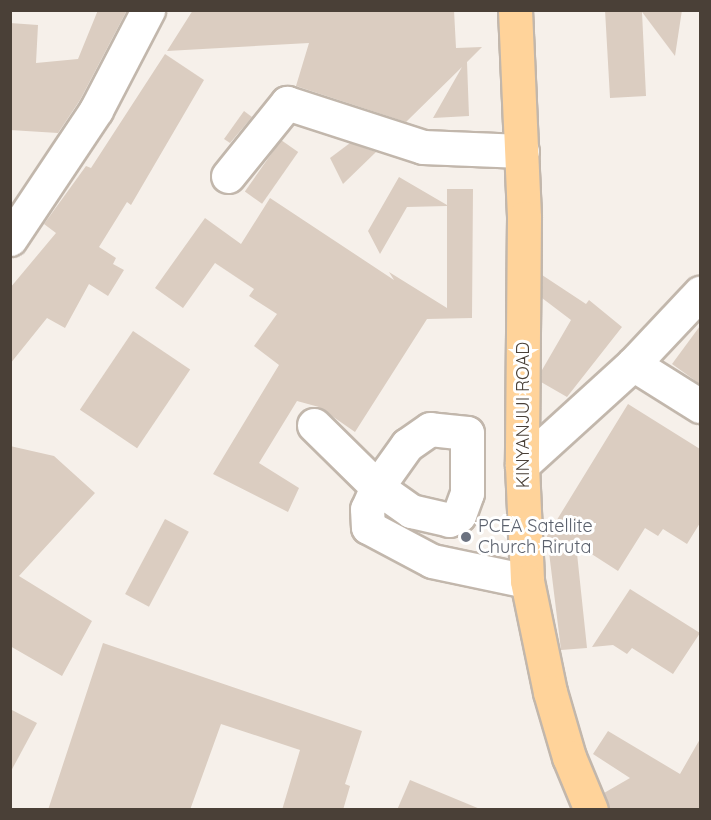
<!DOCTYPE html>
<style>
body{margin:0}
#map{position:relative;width:711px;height:820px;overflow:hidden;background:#f6f0ea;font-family:Quicksand,sans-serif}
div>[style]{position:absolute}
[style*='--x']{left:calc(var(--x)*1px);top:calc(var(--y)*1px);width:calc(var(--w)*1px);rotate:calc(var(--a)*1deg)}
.building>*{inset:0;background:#dbcdc1;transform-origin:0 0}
.roads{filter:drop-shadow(2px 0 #c2b7ac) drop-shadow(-2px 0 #c2b7ac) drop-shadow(0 2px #c2b7ac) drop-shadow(0 -2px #c2b7ac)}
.minor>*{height:33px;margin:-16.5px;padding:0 16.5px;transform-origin:16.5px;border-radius:16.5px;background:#fff}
.major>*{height:33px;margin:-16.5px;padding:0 16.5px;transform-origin:16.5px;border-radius:16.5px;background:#ffd39a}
.dots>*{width:16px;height:16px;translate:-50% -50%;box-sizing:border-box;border:3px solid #fff;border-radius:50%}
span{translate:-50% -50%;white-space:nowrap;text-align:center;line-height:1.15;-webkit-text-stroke:6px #fff;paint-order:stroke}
.street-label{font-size:18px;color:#4a4037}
.worship-label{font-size:18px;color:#5b616d}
.left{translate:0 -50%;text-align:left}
.frame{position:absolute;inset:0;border:12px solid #4a4037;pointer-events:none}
</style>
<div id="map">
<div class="building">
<div style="clip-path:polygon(98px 10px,127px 10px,80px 100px,58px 133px,10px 130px,10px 23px,38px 25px,36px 63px,78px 59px)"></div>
<div style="clip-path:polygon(193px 10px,454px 10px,456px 48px,482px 47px,467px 62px,469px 116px,433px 118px,462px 67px,406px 122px,296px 86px,309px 43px,167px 51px)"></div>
<div style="clip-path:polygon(605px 10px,682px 10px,675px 56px,642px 12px,646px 96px,610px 98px)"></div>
<div style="clip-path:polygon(165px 54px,204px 80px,131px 205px,127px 202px,99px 247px,116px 258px,113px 264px,124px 270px,108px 296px,89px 284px,65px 328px,47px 318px,10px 364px,10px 288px,56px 233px,44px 224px,86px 166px,91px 168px)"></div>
<div style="clip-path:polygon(244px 111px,252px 117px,230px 143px,224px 139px)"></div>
<div style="left:281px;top:140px;width:21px;height:63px;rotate:35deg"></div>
<div style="clip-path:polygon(350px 143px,376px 152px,343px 184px,330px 158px)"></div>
<div style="clip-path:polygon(399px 177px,447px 205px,447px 189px,473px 189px,472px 318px,427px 319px,355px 432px,319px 407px,297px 401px,259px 463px,299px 488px,288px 512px,213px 474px,279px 365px,254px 346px,277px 314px,249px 296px,254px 289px,215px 263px,183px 308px,155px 288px,205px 218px,241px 244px,270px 198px,394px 280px,389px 272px,447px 308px,447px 206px,407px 207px,380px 254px,368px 231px)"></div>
<div style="clip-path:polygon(542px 275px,586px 304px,589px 300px,622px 327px,567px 397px,541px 382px,542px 370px,571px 320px,542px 298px)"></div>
<div style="clip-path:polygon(700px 326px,700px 384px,672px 364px)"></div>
<div style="left:133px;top:331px;width:69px;height:95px;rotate:34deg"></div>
<div style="clip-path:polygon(628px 404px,700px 449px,700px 523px,687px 544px,663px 529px,658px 536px,645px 528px,618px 571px,576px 544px,587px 648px,561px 650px,547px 536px)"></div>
<div style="clip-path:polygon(10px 446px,54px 456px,95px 493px,19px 576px,92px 621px,62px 676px,10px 646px)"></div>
<div style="left:165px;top:519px;width:27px;height:85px;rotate:28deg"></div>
<div style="clip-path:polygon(630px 589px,700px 633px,673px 674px,632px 648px,627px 654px,613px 645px,592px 647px)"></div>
<div style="clip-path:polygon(103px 643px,362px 731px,345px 784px,350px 786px,343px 810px,282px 810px,300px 750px,221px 724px,190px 810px,48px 810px)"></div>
<div style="clip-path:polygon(10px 709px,37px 723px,10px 773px)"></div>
<div style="clip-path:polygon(608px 731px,680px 774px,700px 739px,700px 810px,609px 810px,604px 793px,630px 778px,593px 754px)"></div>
<div style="clip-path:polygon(410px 780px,480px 809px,480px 810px,397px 810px)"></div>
</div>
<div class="roads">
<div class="minor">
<div style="--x:228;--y:176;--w:94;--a:-51.1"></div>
<div style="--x:287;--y:103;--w:143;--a:17.9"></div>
<div style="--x:423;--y:147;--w:99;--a:2.3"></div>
<div style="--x:10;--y:239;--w:155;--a:-56.3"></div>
<div style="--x:96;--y:110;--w:113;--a:-62.5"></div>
<div style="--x:633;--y:364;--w:79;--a:32.1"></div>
<div style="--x:314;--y:425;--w:88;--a:44.5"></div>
<div style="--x:377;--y:487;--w:42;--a:35.2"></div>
<div style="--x:411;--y:511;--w:39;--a:13"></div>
<div style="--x:449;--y:520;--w:11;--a:-27"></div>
<div style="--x:459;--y:515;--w:23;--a:-70"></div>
<div style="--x:467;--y:493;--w:60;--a:-90"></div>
<div style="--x:467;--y:433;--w:37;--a:-174"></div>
<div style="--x:430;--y:429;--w:28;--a:145"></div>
<div style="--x:407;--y:445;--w:52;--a:125.5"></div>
<div style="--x:377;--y:487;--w:24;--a:114"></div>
<div style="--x:367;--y:509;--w:18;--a:87"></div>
<div style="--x:368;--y:527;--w:72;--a:28"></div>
<div style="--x:432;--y:561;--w:97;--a:11.9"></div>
<div style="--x:522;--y:465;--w:150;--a:-42.3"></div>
<div style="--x:633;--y:364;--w:98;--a:-46.7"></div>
</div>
<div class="major">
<div style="--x:515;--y:10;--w:208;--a:87.5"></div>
<div style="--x:524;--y:218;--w:247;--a:90.5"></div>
<div style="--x:522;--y:465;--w:116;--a:87.5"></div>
<div style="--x:527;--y:581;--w:113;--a:78.3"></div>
<div style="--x:550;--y:692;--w:68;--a:73.7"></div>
<div style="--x:569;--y:757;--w:57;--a:67.5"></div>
</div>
</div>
<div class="dots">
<div style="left:466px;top:537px;background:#6b7280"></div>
</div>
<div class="street-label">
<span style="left:523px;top:415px;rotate:-90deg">KINYANJUI ROAD</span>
</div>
<div class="worship-label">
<span class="left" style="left:478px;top:537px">PCEA Satellite<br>Church Riruta</span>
</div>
<div class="frame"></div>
</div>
